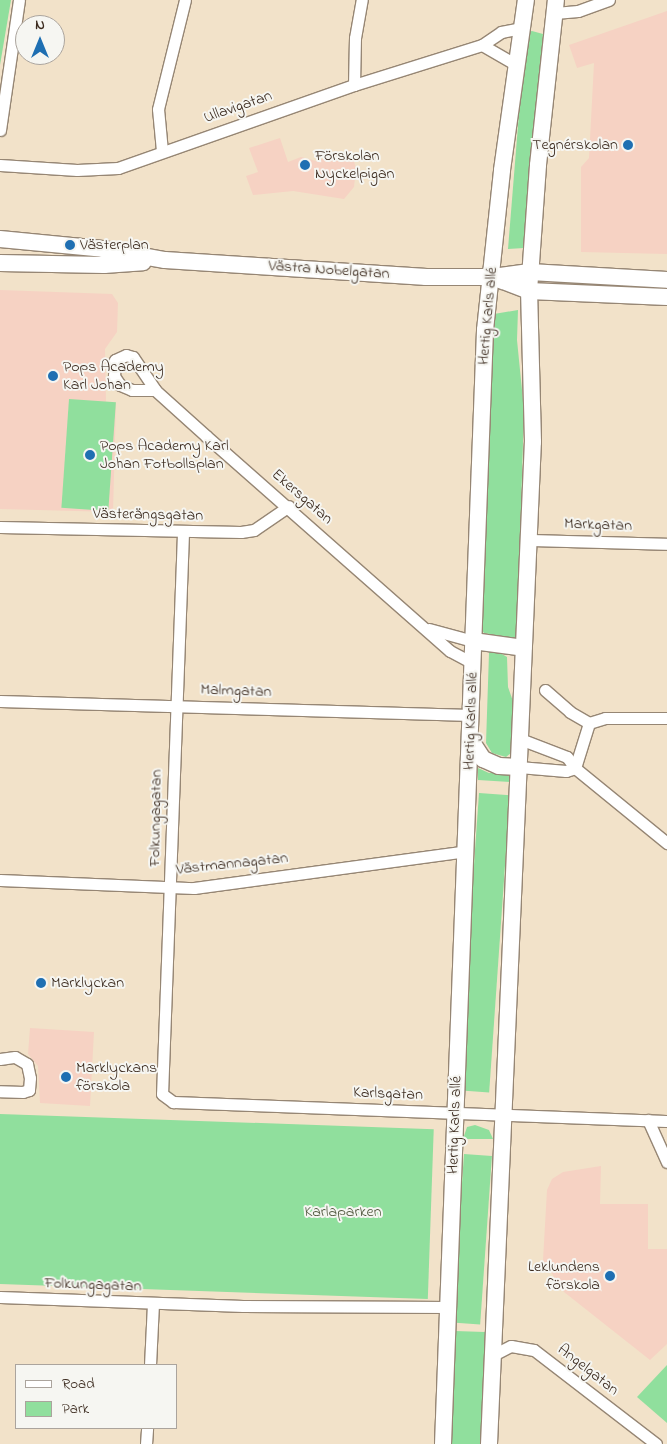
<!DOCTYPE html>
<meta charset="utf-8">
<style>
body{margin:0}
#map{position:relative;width:667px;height:1444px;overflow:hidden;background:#f2e2c9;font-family:"Indie Flower",sans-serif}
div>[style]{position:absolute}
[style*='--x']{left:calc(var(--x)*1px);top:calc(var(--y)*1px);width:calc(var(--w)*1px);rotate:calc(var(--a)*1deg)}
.built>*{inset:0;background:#f6d2c3}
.green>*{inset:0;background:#90df9d;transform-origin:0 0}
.roads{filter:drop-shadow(1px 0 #968674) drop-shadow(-1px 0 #968674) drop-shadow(0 1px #968674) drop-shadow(0 -1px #968674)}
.minor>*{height:11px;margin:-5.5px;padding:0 5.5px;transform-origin:5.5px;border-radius:5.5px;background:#fff}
.secondary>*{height:16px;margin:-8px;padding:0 8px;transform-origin:8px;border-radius:8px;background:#fff}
.dots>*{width:14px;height:14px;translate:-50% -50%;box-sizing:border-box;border:2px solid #f6f6f2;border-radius:50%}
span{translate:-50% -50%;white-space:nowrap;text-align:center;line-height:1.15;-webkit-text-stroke:4px #f6f6f2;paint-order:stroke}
.street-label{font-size:16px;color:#3b2a1e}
.poi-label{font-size:16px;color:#3b2a1e}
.right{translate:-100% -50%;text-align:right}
.left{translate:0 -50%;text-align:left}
.park-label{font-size:16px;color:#50573e}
.legend{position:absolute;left:15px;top:1364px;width:162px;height:65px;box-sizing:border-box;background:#f6f6f2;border:1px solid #aba49d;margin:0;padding:6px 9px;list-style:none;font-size:15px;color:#3b2a1e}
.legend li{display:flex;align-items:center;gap:10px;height:25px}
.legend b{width:25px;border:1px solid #aba49d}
.north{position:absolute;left:15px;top:15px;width:50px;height:50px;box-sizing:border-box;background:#f6f6f2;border:1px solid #aba49d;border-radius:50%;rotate:0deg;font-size:14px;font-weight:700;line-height:20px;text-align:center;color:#3b2a1e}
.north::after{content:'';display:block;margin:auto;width:18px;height:22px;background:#1f6fb2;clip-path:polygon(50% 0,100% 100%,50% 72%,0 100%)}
</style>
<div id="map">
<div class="built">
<div style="clip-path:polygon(667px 11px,667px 254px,581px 252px,581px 167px,589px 158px,594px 63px,577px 68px,569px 45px)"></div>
<div style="clip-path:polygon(280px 138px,288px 162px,301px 157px,316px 161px,351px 150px,356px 169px,354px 187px,344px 199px,293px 191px,253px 195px,246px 176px,258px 172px,249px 148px)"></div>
<div style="clip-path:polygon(0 290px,112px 294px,118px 303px,117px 332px,105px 349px,106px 402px,116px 402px,113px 512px,0 509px)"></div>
<div style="clip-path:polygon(30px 1028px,94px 1032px,90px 1106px,40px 1103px,38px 1066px,28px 1054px)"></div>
<div style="clip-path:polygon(601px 1166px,600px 1204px,648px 1204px,648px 1249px,667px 1249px,667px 1344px,650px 1360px,564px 1292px,543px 1260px,547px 1190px,552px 1179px,563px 1172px)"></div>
</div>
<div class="green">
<div style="clip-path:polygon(0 0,11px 0,0 65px)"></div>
<div style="clip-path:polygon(532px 31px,543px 34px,539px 110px,524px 248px,508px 249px,523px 64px,528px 32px)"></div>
<div style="clip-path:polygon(518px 310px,517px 340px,524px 410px,517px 639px,484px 633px,481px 629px,494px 314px)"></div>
<div style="left:69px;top:399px;width:47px;height:109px;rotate:4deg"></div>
<div style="clip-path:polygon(493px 649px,507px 657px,508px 687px,515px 707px,511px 753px,506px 757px,492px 753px,486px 743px,489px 653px)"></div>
<div style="clip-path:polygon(478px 768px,489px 773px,511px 773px,511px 782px,478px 780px)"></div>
<div style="left:479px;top:793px;width:31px;height:298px;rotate:4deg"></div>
<div style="left:0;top:1114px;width:434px;height:170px;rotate:2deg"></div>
<div style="clip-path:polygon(475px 1125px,489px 1130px,493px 1139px,463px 1139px,467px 1127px)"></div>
<div style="left:464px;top:1154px;width:28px;height:169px;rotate:4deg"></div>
<div style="left:455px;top:1331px;width:30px;height:113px;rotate:2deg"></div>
<div style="clip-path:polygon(667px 1365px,667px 1423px,637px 1397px)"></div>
</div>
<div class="roads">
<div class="minor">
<div style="--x:555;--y:13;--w:23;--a:-5"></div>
<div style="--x:578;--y:11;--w:33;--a:-20"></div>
<div style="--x:482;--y:45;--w:39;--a:30"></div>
<div style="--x:354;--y:85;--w:47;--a:-88.8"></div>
<div style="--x:355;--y:38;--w:39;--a:-80"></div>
<div style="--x:0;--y:130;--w:131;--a:-81.7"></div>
<div style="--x:162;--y:151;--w:42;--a:-95.4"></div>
<div style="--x:158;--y:109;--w:112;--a:-76.1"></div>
<div style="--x:0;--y:165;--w:77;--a:3.7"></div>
<div style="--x:77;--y:170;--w:41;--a:-2.8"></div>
<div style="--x:118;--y:168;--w:250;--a:-19.4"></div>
<div style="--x:354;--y:85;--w:134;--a:-17.4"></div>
<div style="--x:482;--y:45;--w:23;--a:-34"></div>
<div style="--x:501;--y:32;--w:20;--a:-11"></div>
<div style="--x:155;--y:390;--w:23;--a:180"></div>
<div style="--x:132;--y:390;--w:13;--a:-157"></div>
<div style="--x:120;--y:385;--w:11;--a:-124"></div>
<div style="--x:114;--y:376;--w:16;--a:-86"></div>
<div style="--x:115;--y:360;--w:12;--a:-24"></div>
<div style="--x:126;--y:355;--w:7;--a:16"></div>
<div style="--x:133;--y:357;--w:40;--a:56"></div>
<div style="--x:155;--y:390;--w:69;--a:42"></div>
<div style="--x:206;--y:436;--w:325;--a:41.4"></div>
<div style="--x:450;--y:651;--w:26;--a:28"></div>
<div style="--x:0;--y:527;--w:241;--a:1.2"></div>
<div style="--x:241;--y:532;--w:13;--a:-9"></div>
<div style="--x:254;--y:530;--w:42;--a:-34.4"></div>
<div style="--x:183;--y:533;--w:561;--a:92.14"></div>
<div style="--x:162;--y:1094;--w:14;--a:36"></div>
<div style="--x:173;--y:1102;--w:494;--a:2.2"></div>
<div style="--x:528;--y:540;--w:139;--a:1.6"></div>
<div style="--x:429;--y:629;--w:46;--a:15.3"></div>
<div style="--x:545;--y:690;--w:33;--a:41"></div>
<div style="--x:570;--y:712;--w:22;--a:30"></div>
<div style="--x:0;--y:701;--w:471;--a:1.7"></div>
<div style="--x:520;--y:739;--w:50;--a:21"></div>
<div style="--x:567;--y:757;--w:14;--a:54"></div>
<div style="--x:575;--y:768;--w:119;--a:39.2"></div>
<div style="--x:519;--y:767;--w:47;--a:4.9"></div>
<div style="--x:566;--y:771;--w:9;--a:-18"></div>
<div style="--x:575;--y:768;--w:47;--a:-72.7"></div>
<div style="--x:589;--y:723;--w:17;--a:-17"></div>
<div style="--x:605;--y:718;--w:62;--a:0"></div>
<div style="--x:0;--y:880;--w:194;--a:2.4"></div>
<div style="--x:194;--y:888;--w:275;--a:-7.7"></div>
<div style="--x:0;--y:1059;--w:15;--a:-8"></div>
<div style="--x:15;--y:1057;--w:14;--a:30"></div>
<div style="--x:27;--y:1064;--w:14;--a:78"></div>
<div style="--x:30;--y:1078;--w:12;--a:95"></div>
<div style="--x:29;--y:1090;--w:6;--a:162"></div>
<div style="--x:23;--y:1092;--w:23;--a:-178"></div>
<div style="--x:648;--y:1120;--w:46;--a:65.7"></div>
<div style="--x:0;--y:1297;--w:243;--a:2.1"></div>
<div style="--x:243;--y:1306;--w:205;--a:0.3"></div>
<div style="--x:493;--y:1355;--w:20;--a:-27"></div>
<div style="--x:511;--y:1346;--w:23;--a:10"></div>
<div style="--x:534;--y:1350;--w:154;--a:37.6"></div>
<div style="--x:150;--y:1365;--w:62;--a:-87.2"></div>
<div style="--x:146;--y:1444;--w:16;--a:-86"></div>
</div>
<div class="secondary">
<div style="--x:0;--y:239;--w:103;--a:5.5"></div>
<div style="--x:103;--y:249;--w:63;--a:10.1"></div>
<div style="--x:165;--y:260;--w:262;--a:3.7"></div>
<div style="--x:426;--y:277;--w:67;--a:0"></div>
<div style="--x:493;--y:277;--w:37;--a:-8"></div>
<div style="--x:530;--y:272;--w:137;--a:3.3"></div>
<div style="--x:0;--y:263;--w:104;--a:1.1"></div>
<div style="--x:104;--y:265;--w:39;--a:-4"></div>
<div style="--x:495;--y:278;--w:36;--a:21"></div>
<div style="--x:529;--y:291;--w:138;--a:2.5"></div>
<div style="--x:473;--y:641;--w:51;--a:7.8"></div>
<div style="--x:470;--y:739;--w:24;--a:57"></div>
<div style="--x:483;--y:759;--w:17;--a:24"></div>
<div style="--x:499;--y:766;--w:20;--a:3"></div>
<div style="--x:443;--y:1444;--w:1115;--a:-87.84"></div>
<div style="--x:485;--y:330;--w:161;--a:-83.9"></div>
<div style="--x:502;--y:170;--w:172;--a:-82"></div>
<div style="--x:489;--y:1444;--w:1003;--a:-87.49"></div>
<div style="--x:533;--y:442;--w:151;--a:-91.5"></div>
<div style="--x:529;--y:291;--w:126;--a:-85.9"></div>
<div style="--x:538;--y:165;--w:166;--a:-83.8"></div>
</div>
</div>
<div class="dots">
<div style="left:628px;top:145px;background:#1f6fb2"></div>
<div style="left:305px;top:165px;background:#1f6fb2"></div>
<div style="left:70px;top:245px;background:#1f6fb2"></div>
<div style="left:53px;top:376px;background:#1f6fb2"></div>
<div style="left:90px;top:455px;background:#1f6fb2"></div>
<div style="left:41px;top:983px;background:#1f6fb2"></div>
<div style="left:66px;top:1077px;background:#1f6fb2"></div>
<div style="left:610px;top:1276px;background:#1f6fb2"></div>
</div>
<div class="street-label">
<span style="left:238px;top:107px;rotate:-19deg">Ullavigatan</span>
<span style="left:329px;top:270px;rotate:4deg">Västra Nobelgatan</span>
<span style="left:488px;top:316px;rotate:-85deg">Hertig Karls allé</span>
<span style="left:302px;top:497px;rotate:41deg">Ekersgatan</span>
<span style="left:148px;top:515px;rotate:1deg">Västerängsgatan</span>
<span style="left:598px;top:525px;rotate:2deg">Markgatan</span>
<span style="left:236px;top:691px;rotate:2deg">Malmgatan</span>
<span style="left:471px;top:721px;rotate:-88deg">Hertig Karls allé</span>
<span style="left:156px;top:818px;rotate:-89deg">Folkungagatan</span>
<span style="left:232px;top:864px;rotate:-6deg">Västmannagatan</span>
<span style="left:388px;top:1094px;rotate:2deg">Karlsgatan</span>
<span style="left:455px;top:1125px;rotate:-88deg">Hertig Karls allé</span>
<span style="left:93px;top:1285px;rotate:2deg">Folkungagatan</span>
<span style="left:588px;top:1370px;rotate:38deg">Angelgatan</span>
</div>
<div class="poi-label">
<span class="right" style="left:618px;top:145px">Tegnérskolan</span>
<span class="left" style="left:315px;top:165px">Förskolan<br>Nyckelpigan</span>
<span class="left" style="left:80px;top:245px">Västerplan</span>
<span class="left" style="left:63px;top:376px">Pops Academy<br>Karl Johan</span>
<span class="left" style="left:100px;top:455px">Pops Academy Karl<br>Johan Fotbollsplan</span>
<span class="left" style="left:51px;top:983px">Marklyckan</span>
<span class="left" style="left:76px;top:1077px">Marklyckans<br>förskola</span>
<span class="right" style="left:600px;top:1276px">Leklundens<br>förskola</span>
</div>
<div class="park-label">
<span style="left:343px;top:1212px">Karlaparken</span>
</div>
<ul class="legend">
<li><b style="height:6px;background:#fff"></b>Road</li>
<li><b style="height:14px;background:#90df9d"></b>Park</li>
</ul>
<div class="north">N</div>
</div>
